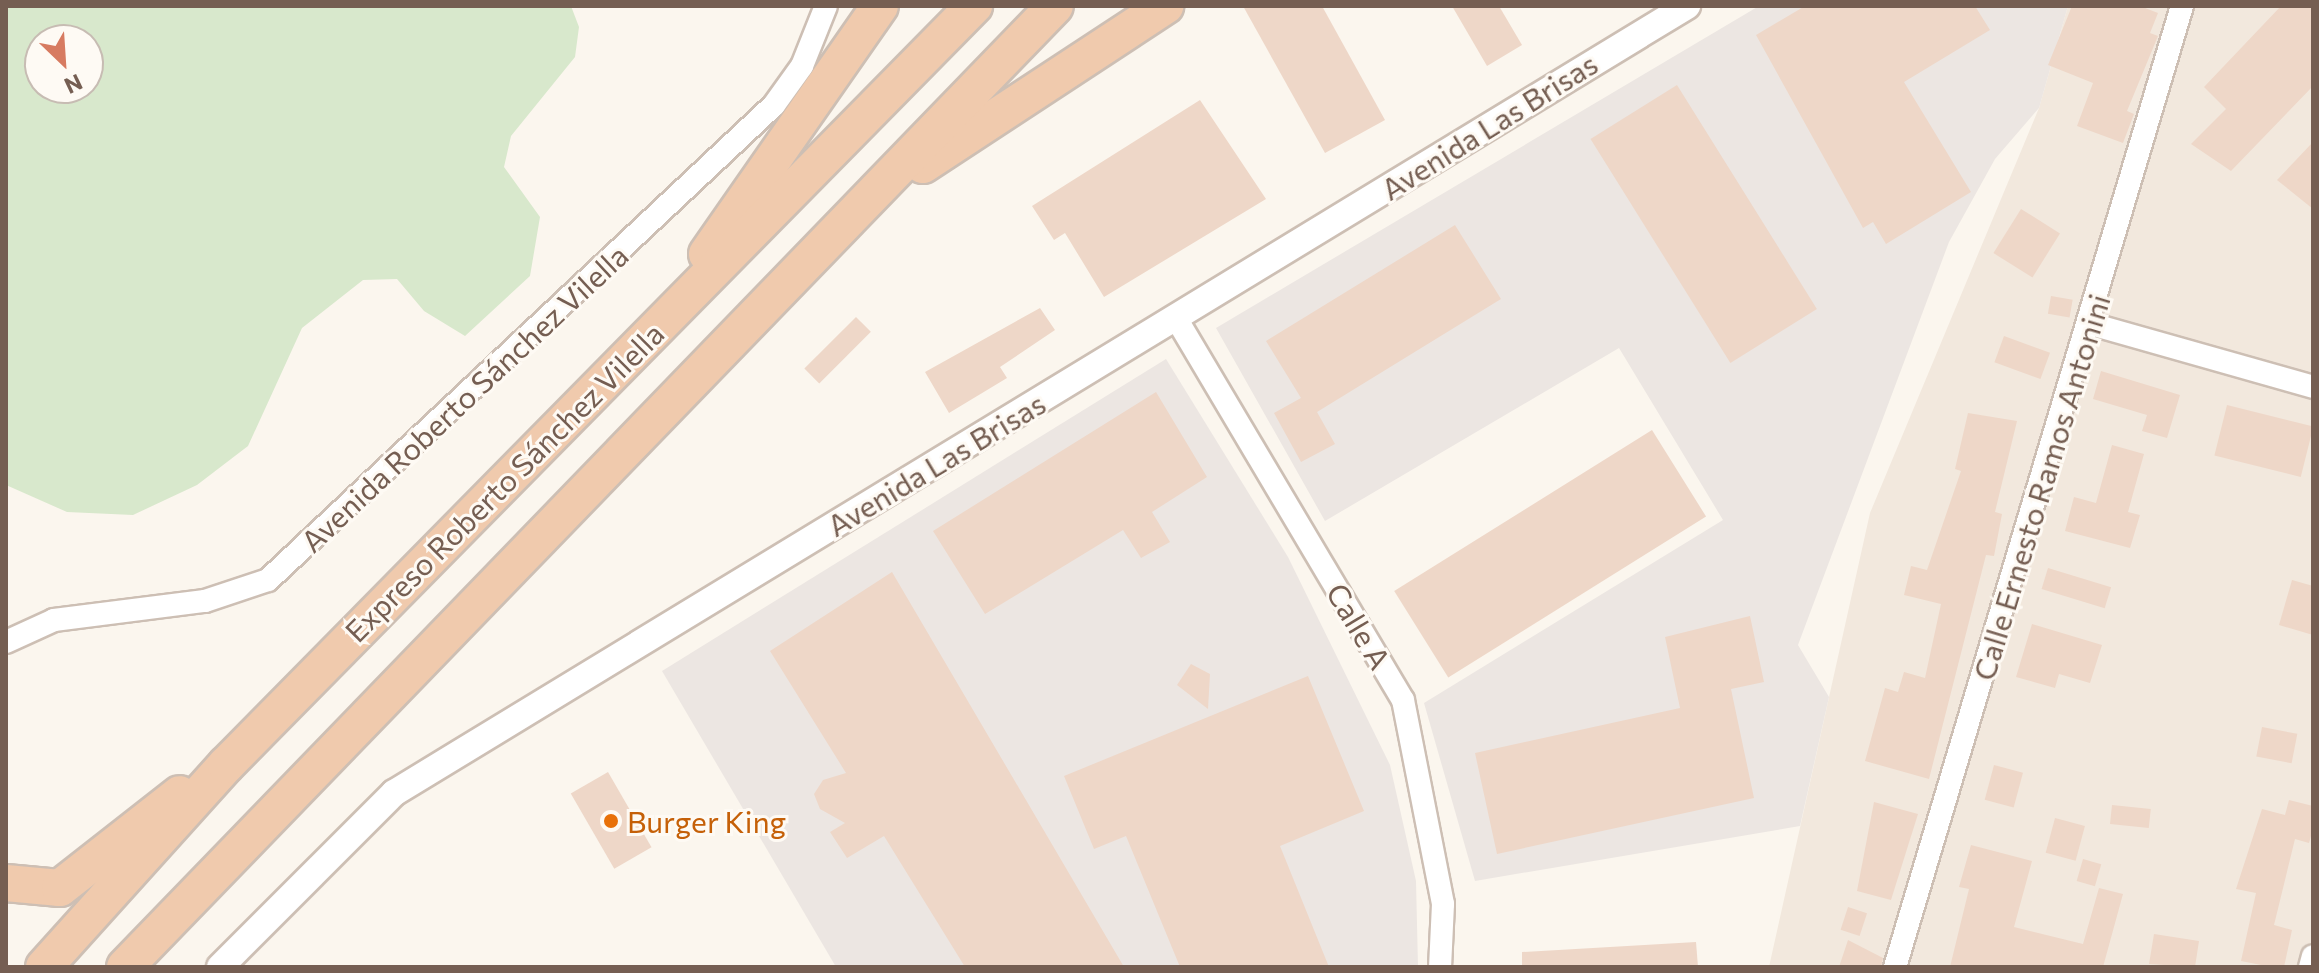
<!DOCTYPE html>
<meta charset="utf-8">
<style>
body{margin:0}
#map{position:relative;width:2319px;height:973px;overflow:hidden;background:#fbf6ee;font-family:Commissioner,sans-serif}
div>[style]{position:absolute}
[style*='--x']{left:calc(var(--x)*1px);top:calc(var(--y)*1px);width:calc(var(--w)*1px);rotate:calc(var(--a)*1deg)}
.residential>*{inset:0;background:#f2e8dd}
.industrial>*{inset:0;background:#ece6e2}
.green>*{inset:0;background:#d8e8cc}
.building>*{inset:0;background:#eed7c8;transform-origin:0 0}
.roads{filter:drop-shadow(2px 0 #cdbfb4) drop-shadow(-2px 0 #cdbfb4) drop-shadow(0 2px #cdbfb4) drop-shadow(0 -2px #cdbfb4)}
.minor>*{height:22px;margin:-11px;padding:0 11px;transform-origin:11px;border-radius:11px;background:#fff}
.tertiary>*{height:26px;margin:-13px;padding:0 13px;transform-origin:13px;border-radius:13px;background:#fff}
.trunk>*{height:36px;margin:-18px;padding:0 18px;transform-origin:18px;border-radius:18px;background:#f0caad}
.dots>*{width:22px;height:22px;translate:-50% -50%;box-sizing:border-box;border:4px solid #fefaf4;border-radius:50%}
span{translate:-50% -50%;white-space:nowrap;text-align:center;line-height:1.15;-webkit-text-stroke:6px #fefaf4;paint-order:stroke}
.street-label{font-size:30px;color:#755e52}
.food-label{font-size:30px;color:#c56008}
.left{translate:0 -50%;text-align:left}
.frame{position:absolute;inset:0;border:8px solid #755e52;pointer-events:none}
.north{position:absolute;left:24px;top:24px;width:80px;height:80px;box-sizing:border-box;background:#fefaf4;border:2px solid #c7bcb3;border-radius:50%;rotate:155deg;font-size:22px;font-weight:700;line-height:32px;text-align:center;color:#755e52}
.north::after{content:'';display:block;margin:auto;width:28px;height:36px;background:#d77b61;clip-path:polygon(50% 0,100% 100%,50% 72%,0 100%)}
</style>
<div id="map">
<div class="residential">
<div style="clip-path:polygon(2068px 6px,2313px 6px,2313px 967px,1769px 967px,1870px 513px,2039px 108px)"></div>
</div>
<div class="industrial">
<div style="clip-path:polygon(1759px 6px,2068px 6px,2039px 108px,1995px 159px,1949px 242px,1798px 645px,1829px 697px,1800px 826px,1475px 881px,1424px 703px,1723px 520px,1619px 348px,1325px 521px,1216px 328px)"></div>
<div style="clip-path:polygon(1166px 359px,1288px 557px,1390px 765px,1416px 881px,1418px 967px,836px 967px,662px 671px)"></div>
</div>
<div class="green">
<div style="clip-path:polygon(evenodd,6px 6px,571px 6px,579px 27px,575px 57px,511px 136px,504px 167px,540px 217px,530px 276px,465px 336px,424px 311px,397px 279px,363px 280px,302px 328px,248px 446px,197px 485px,133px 515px,67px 512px,6px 485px,6px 6px,40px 40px,88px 40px,88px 88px,40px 88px,40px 40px)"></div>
</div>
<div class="building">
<div style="clip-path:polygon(1243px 6px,1322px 6px,1385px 120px,1325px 153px)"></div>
<div style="clip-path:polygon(1452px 6px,1499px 6px,1522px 45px,1487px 66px)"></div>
<div style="clip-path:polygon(1805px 6px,1975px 6px,1990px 30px,1904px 82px,1971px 192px,1886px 244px,1873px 222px,1863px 228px,1756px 35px)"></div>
<div style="clip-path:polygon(2072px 6px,2140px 6px,2158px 13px,2150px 33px,2158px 36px,2127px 111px,2134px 114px,2123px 143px,2077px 126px,2093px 83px,2048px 65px)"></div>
<div style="clip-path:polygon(2281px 6px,2313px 6px,2313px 86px,2231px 171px,2191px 144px,2226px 109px,2204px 87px)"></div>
<div style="left:1677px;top:85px;width:264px;height:102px;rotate:58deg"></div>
<div style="clip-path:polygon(1200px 100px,1266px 199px,1104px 297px,1065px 233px,1054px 240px,1032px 206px)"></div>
<div style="clip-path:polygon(2313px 142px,2313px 209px,2277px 180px)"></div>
<div style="left:2021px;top:209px;width:46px;height:52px;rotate:32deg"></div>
<div style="clip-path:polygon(1455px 225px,1501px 299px,1317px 412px,1335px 444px,1301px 462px,1274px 413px,1301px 398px,1266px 341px)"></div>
<div style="left:2051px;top:296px;width:22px;height:18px;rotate:10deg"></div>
<div style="clip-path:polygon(1040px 308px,1055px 330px,1000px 367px,1007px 378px,949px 413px,925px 372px)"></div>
<div style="left:856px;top:317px;width:21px;height:73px;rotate:45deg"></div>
<div style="left:2004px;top:336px;width:49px;height:28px;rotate:20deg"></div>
<div style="clip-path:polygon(2101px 371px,2180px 395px,2167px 438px,2142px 431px,2147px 415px,2093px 399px)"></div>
<div style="clip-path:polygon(1156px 392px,1207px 477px,1152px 512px,1170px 542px,1141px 558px,1123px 530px,985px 614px,933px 531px)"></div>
<div style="left:2227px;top:405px;width:89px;height:52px;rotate:14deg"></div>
<div style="clip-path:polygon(1968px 413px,2017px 421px,1995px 512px,2002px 514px,1994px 556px,1986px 555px,1929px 779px,1865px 761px,1885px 688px,1898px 692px,1904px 672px,1925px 678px,1941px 604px,1904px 595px,1911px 566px,1927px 570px,1961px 471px,1955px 469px)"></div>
<div style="left:1652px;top:430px;width:102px;height:304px;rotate:58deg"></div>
<div style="clip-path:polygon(2112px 445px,2144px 454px,2128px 512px,2140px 515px,2130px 548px,2065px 531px,2074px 497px,2096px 503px)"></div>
<div style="left:2048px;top:568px;width:66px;height:22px;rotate:17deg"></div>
<div style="clip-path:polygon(892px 572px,1124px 967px,965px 967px,884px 836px,847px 858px,830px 832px,845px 823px,820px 809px,814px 794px,823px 780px,846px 773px,770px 651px)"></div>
<div style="clip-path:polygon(2292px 580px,2313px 586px,2313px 635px,2279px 625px)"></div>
<div style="clip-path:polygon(1750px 616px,1764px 682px,1731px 689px,1754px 798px,1497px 854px,1475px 753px,1680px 708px,1665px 637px)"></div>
<div style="clip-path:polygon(2032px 624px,2102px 645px,2090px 683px,2059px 674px,2055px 688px,2016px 677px)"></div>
<div style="clip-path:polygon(1191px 664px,1210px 674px,1208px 709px,1177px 685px)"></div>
<div style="clip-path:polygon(1308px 676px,1364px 811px,1280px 846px,1329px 967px,1180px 967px,1126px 836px,1094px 849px,1064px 776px)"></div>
<div style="left:2262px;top:727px;width:36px;height:30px;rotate:11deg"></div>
<div style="left:1994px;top:765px;width:30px;height:36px;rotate:15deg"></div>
<div style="left:608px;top:772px;width:87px;height:43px;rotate:60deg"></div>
<div style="clip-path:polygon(2289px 800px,2313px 806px,2313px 829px,2309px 843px,2295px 839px,2274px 925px,2292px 930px,2284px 967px,2271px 967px,2241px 961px,2256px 893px,2236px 889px,2262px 809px,2285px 815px)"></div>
<div style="clip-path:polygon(1874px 802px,1918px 814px,1891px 900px,1857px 891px)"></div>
<div style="left:2112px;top:805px;width:39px;height:19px;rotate:6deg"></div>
<div style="left:2055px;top:818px;width:31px;height:36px;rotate:15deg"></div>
<div style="clip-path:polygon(1971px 845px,2032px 861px,2014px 927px,2083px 944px,2099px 888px,2123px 894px,2103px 967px,1950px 967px,1969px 889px,1959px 887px)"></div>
<div style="left:2083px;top:859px;width:19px;height:23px;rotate:16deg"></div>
<div style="left:1848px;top:907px;width:20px;height:24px;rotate:18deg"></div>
<div style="clip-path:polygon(2154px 934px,2199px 941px,2195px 967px,2149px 964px)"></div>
<div style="clip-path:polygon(1848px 940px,1883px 958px,1881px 967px,1839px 967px)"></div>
<div style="clip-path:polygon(1696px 942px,1698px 967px,1522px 967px,1522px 952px)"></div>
</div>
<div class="roads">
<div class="minor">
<div style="--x:1176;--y:318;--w:444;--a:59.3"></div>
<div style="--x:1403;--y:700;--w:208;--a:78.9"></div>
<div style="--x:1443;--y:904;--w:63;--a:92.7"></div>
<div style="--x:2091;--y:324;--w:231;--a:15.8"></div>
<div style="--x:6;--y:642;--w:53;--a:-24.6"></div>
<div style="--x:54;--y:620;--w:152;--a:-7.2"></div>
<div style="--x:205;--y:601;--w:66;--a:-18.4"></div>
<div style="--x:268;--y:580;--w:694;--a:-43.19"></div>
<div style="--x:774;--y:105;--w:48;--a:-54.3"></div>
<div style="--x:802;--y:66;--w:65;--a:-68.2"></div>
<div style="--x:1895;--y:967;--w:1003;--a:-73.37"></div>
<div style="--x:2310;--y:967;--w:11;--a:-75"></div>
</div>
<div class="tertiary">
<div style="--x:220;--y:967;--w:246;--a:-45"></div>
<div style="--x:394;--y:793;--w:1514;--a:-31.33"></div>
</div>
<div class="trunk">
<div style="--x:923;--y:165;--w:290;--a:-33.3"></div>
<div style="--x:707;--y:254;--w:302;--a:-55.1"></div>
<div style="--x:6;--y:883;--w:54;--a:5.3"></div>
<div style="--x:60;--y:888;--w:152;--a:-38.1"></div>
<div style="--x:44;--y:967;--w:272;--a:-48"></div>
<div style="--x:226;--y:765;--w:1066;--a:-45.42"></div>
<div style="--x:125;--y:967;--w:1337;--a:-45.94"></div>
</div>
</div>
<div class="dots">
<div style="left:611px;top:821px;background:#e8710a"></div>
</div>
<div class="street-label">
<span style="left:1489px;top:126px;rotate:-32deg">Avenida Las Brisas</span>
<span style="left:464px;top:398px;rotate:-43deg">Avenida Roberto Sánchez Vilella</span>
<span style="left:936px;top:464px;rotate:-31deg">Avenida Las Brisas</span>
<span style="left:504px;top:482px;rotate:-45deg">Expreso Roberto Sánchez Vilella</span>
<span style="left:2041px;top:487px;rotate:-73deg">Calle Ernesto Ramos Antonini</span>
<span style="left:1359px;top:626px;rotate:59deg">Calle A</span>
</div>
<div class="food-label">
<span class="left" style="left:627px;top:821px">Burger King</span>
</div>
<div class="frame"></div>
<div class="north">N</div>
</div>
